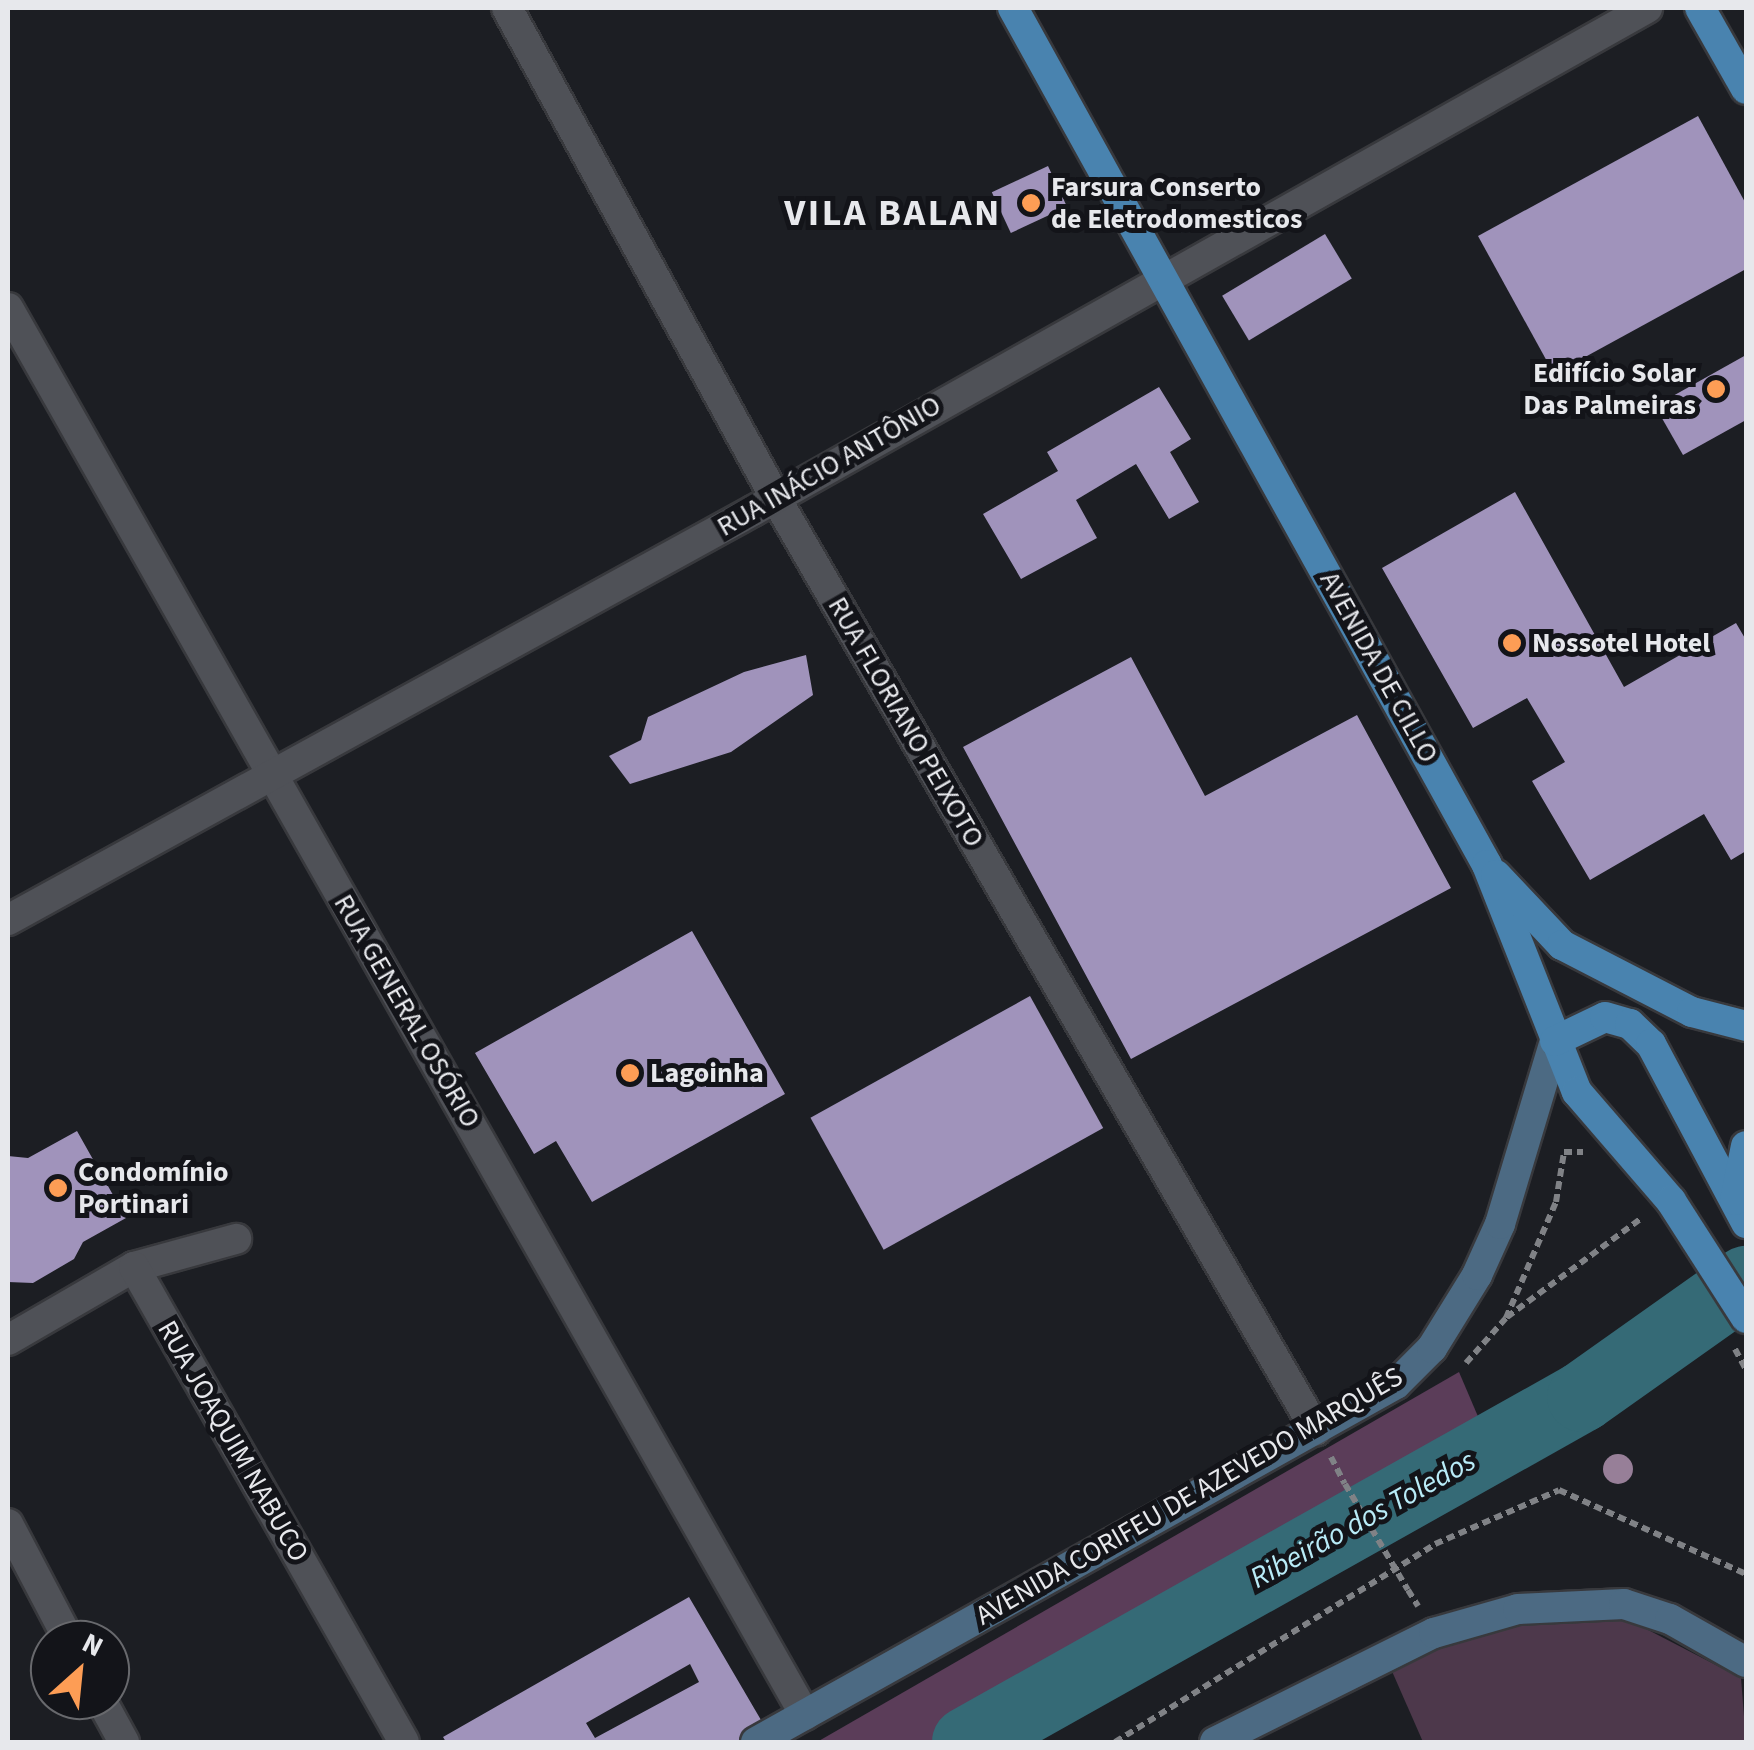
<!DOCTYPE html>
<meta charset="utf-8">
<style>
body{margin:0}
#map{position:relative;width:1754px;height:1750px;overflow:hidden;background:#1c1e23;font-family:"Source Sans 3",sans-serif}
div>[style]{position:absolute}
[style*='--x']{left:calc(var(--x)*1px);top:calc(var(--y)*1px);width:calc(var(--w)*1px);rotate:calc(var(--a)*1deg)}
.green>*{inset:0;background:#4d384b}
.forest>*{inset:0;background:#5b3d59}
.river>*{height:70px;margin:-35px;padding:0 35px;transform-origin:35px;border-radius:35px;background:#356a76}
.building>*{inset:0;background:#a093bb;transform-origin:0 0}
.path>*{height:6px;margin-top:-3px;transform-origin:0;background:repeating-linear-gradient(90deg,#808286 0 8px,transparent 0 13px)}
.roads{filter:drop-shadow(2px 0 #38393d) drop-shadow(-2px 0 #38393d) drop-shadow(0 2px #38393d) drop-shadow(0 -2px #38393d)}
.street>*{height:30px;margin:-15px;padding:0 15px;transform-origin:15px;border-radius:15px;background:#4f5157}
.secondary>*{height:30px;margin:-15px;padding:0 15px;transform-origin:15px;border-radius:15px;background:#4c6a83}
.primary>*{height:30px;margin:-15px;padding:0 15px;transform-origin:15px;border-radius:15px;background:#4983af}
.path-bridge>*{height:6px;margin-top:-3px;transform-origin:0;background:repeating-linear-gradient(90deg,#808286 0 8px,transparent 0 13px)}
.trees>*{width:30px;height:30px;margin:-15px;border-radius:50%;background:#977f98}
.dots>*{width:28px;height:28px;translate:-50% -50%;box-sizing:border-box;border:5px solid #131419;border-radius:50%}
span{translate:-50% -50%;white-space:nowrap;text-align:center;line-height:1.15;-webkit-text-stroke:10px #131419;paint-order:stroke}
.poi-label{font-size:28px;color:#e7e8ec;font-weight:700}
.left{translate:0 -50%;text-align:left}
.right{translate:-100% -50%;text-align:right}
.street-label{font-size:28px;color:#e7e8ec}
.water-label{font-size:30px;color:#b9ecf8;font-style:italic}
.district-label{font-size:38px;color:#e7e8ec;font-weight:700;letter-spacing:2.5px}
.frame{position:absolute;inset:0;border:10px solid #e7e8ec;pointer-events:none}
.north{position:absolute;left:30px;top:1620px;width:100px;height:100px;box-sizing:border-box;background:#131419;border:2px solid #68696d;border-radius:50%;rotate:27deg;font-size:28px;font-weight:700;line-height:40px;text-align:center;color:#e7e8ec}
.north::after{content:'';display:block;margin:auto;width:35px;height:45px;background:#fd9d55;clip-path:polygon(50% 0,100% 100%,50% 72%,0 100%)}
</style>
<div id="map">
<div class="green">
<div style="clip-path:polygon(1516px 1615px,1627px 1619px,1741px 1678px,1746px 1742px,1423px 1742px,1391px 1669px,1438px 1642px)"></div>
</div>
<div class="forest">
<div style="clip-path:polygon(1459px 1372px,1491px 1447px,967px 1742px,817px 1742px)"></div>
</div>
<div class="river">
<div style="--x:967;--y:1742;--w:705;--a:-29.29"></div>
<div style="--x:1582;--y:1397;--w:201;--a:-35.3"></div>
</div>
<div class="building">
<div style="clip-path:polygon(1698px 116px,1746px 204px,1746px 269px,1554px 374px,1478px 236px)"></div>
<div style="left:1048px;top:166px;width:45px;height:62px;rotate:65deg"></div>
<div style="left:1325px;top:234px;width:52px;height:120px;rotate:59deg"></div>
<div style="clip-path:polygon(1746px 355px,1746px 420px,1683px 455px,1655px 406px)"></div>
<div style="clip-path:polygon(1159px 387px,1191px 439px,1170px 452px,1199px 502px,1169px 519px,1136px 464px,1076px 500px,1097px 538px,1021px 579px,983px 514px,1058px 471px,1047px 452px)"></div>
<div style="clip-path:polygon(1515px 492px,1624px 687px,1736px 623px,1746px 640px,1746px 851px,1731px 860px,1704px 814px,1590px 880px,1532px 781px,1565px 762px,1527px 698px,1473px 728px,1382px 568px)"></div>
<div style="clip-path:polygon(806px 655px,813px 695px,731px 752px,630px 784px,609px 756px,641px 740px,648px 717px,744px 672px)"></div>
<div style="clip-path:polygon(1131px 657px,1205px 796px,1357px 715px,1451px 888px,1131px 1059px,963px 747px)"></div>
<div style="clip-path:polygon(692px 931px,785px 1094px,592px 1202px,556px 1141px,534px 1154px,475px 1053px)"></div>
<div style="left:1030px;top:996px;width:151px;height:251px;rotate:61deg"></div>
<div style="clip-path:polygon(77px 1131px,126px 1218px,83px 1242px,74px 1259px,33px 1283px,8px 1282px,8px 1156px,28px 1158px)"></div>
<div style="clip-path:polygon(evenodd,689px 1597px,761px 1720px,755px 1733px,737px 1742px,446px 1742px,443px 1737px,689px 1597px,690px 1664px,699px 1682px,595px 1738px,586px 1723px,690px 1664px)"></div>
</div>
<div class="path">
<div style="--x:1507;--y:1317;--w:167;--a:-36.3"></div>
<div style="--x:1735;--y:1349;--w:24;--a:62"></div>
<div style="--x:1466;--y:1363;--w:60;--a:-48.4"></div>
<div style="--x:1506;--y:1318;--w:126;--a:-66.7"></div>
<div style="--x:1556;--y:1202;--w:51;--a:-80.9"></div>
<div style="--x:1564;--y:1152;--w:19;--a:0"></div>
<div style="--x:1331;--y:1457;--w:30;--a:63"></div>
<div style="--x:1408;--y:1590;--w:19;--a:58"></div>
<div style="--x:1115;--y:1742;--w:376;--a:-31.7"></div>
<div style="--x:1435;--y:1544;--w:135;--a:-23.5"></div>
<div style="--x:1559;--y:1490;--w:205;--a:24.2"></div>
</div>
<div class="roads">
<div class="street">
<div style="--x:507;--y:8;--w:558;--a:61.27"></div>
<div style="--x:775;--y:497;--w:1079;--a:59.89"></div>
<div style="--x:8;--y:308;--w:1617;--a:60.47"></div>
<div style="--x:8;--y:920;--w:850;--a:-28.77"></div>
<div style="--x:753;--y:511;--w:1026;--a:-29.36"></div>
<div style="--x:134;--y:1267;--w:106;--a:-15.4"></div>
<div style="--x:8;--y:1340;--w:146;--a:-30.1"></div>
<div style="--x:134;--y:1267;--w:546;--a:60.39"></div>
<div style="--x:8;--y:1524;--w:131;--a:62.3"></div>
<div style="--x:101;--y:1700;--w:48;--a:61.3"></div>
</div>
<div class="secondary">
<div style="--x:756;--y:1742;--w:733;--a:-29.22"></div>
<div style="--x:1396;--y:1384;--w:51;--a:-45"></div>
<div style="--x:1432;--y:1348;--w:86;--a:-58.3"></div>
<div style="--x:1477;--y:1275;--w:56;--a:-65.7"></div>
<div style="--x:1500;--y:1224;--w:191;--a:-73.3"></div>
<div style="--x:1215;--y:1742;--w:245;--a:-26.5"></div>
<div style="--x:1434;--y:1633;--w:87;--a:-15.9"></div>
<div style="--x:1518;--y:1609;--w:106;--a:-2.7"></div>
<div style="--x:1624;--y:1604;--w:48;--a:18.1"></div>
<div style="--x:1670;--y:1619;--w:87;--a:29.5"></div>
</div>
<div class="primary">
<div style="--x:1013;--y:8;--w:979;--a:61.05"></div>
<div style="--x:1487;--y:865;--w:244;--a:68.4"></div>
<div style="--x:1577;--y:1092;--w:144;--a:49.2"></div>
<div style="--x:1671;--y:1201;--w:139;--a:57.3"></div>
<div style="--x:1700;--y:8;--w:93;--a:60.4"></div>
<div style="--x:1496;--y:875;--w:96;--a:46.7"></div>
<div style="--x:1562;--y:945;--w:146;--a:27.3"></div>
<div style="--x:1692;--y:1012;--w:56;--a:14.5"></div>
<div style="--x:1555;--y:1041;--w:55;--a:-25.6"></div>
<div style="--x:1605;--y:1017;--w:26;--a:16"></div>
<div style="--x:1630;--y:1024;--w:29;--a:44"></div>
<div style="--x:1651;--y:1044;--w:203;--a:62"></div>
<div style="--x:1735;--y:1200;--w:55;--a:-78.5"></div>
</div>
</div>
<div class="path-bridge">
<div style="--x:1345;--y:1484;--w:123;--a:59.3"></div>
</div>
<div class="trees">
<div style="left:1618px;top:1469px"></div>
</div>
<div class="dots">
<div style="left:1031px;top:203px;background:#fd9d55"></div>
<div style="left:1716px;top:389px;background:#fd9d55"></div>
<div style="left:1512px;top:643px;background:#fd9d55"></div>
<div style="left:630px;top:1073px;background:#fd9d55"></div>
<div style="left:58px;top:1188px;background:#fd9d55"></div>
</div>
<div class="poi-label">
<span class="left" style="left:1051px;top:203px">Farsura Conserto<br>de Eletrodomesticos</span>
<span class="right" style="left:1696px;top:389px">Edifício Solar<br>Das Palmeiras</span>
<span class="left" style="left:1532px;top:643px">Nossotel Hotel</span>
<span class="left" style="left:650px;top:1073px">Lagoinha</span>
<span class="left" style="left:78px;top:1188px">Condomínio<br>Portinari</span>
</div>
<div class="street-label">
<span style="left:829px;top:466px;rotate:-30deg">RUA INÁCIO ANTÔNIO</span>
<span style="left:1379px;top:667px;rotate:61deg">AVENIDA DE CILLO</span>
<span style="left:906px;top:722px;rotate:60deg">RUA FLORIANO PEIXOTO</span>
<span style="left:407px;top:1011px;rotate:60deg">RUA GENERAL OSÓRIO</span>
<span style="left:233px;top:1441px;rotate:60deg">RUA JOAQUIM NABUCO</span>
<span style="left:1189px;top:1496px;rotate:-30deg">AVENIDA CORIFEU DE AZEVEDO MARQUÊS</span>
</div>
<div class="water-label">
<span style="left:1363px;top:1520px;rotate:-29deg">Ribeirão dos Toledos</span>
</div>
<div class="district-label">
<span style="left:893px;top:214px">VILA BALAN</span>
</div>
<div class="frame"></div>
<div class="north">N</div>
</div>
